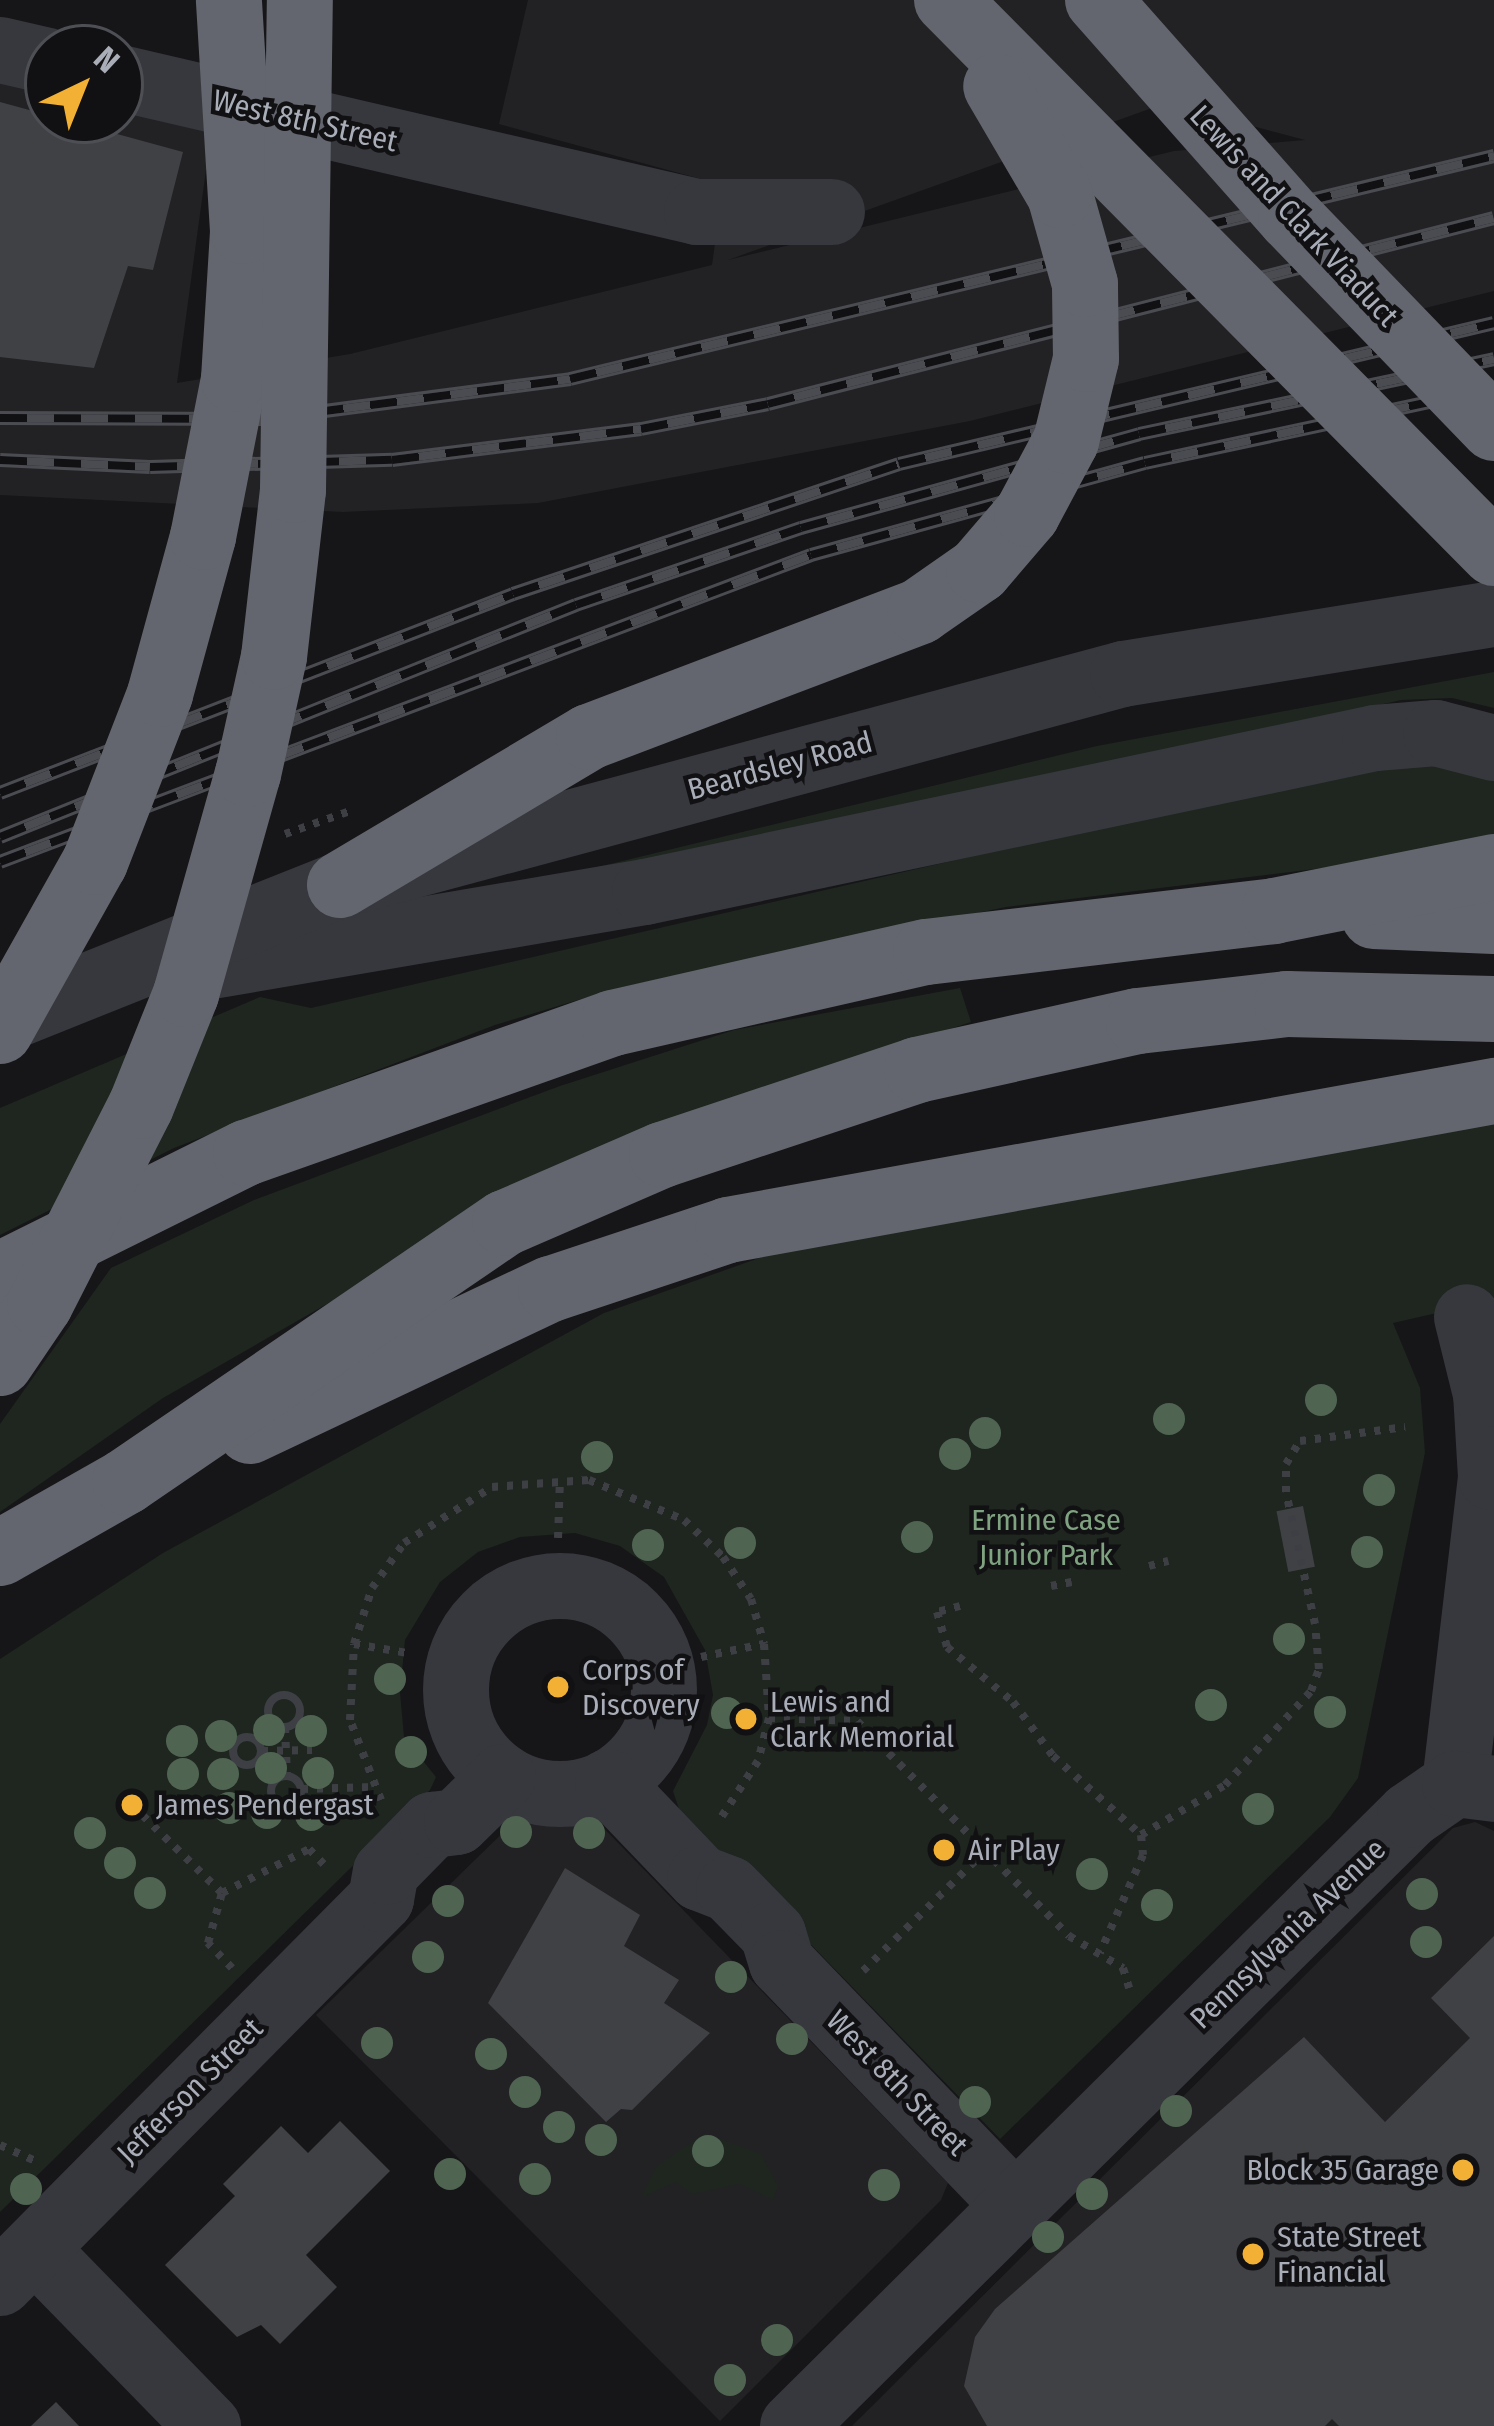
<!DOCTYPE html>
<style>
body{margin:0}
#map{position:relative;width:1494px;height:2426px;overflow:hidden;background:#161618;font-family:"Fira Sans Condensed",sans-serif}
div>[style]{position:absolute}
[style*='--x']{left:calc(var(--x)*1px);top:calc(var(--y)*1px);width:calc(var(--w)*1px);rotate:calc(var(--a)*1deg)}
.built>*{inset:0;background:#222225}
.green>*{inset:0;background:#1e261f}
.building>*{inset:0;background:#404145;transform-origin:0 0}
.path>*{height:8px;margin-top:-4px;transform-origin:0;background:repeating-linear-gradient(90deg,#3d3f44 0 6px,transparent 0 15px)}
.path>.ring{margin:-4px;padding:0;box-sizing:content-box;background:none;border:8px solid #3d3f44;border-radius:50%}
.minor>*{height:66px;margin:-33px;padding:0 33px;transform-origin:33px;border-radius:33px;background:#37383d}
.minor>.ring{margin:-33px;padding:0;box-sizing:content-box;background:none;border:66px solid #37383d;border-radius:50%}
.highway>*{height:66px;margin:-33px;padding:0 33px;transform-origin:33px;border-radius:33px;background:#63666e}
.rail>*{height:14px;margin-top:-7px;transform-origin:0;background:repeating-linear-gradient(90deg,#111113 0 27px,#4a4c52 0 54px);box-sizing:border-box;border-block:3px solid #4a4c52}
.highway-bridge>*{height:66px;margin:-33px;padding:0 33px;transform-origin:33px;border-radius:33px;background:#63666e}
.trees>*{width:32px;height:32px;margin:-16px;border-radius:50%;background:#506452}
.dots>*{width:33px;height:33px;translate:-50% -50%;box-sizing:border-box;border:6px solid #111113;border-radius:50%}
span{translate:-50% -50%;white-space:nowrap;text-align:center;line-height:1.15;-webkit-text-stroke:9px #111113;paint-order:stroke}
.street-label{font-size:30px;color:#a8adb8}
.park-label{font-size:30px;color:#7fa381}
.poi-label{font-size:30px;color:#a8adb8}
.left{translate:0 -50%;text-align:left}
.right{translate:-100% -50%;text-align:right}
.north{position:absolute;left:24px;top:24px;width:120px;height:120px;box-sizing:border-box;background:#111113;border:3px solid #4d4f55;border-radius:50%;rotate:43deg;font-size:33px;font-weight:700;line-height:48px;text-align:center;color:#a8adb8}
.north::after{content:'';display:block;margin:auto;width:42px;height:54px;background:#f2b134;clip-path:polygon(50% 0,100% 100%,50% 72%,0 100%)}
</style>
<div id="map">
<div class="built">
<div style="clip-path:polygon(evenodd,528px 0,1494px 0,1494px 291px,970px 421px,538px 503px,343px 512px,0 495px,0 78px,48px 91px,48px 120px,120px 120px,120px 109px,211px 133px,177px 383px,350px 354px,712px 265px,723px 185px,499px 124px,528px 0,1166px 103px,1305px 140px,1174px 151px,728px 260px,1166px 103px)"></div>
<div style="clip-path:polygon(548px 1800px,589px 1813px,948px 2183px,941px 2200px,720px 2421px,316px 2015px,523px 1813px)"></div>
<div style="clip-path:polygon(1475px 1822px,1494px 1831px,1494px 2426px,852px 2426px,1453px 1828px)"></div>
</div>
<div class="green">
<div style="clip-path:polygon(1494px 672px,1494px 708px,1452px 698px,1401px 700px,783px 841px,457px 901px,1097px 746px)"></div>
<div style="clip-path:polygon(1401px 758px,1494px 772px,1494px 847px,1006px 907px,618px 988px,495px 1025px,174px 1148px,0 1235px,0 1108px,260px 997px,311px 1008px)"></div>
<div style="clip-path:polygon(960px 988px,971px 1022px,684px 1118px,381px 1273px,163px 1398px,0 1512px,0 1424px,111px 1268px,254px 1200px,560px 1086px,734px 1030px)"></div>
<div style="clip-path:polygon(1494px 1111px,1494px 1300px,1393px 1323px,1420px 1388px,1425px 1453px,1358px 1778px,1330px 1817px,1000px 2139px,679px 1809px,673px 1791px,707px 1725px,713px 1695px,705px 1650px,664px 1577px,620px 1546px,575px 1533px,520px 1537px,478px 1552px,440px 1582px,405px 1640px,400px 1693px,404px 1737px,436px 1777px,430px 1790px,0 2212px,0 1659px,163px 1553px,604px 1313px,1101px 1137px)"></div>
<div style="clip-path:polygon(705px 2133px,761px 2154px,778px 2186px,773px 2200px,740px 2184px,692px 2194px,676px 2182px,641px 2198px,657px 2166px)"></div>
</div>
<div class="building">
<div style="clip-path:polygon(0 102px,183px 152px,153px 270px,128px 266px,94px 368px,0 357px)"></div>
<div style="left:1303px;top:1506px;width:62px;height:27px;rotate:79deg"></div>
<div style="clip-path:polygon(565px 1868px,640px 1915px,624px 1946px,679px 1980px,664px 2003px,710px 2033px,632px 2110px,621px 2109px,606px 2122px,488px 2003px)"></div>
<div style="clip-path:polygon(1494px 1936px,1494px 2426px,1339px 2426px,1332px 2419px,1325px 2426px,987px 2426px,964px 2386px,975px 2337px,995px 2309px,1304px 2037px,1385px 2122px,1470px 2038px,1431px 1998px)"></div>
<div style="clip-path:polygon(340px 2121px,390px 2171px,306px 2255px,337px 2287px,280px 2344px,261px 2325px,237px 2337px,165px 2265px,235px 2196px,223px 2184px,281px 2126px,308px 2153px)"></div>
<div style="clip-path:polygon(56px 2402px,79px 2426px,31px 2426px)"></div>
</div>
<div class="path">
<div style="--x:285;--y:834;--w:69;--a:-19.5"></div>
<div style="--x:558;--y:1538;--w:59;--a:-88.1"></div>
<div style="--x:1149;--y:1566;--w:20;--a:-15"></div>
<div style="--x:1051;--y:1586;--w:21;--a:-11"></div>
<div style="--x:960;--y:1606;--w:24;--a:165"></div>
<div style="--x:937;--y:1612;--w:36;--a:74"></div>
<div style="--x:947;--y:1647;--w:86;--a:39.8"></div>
<div style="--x:1013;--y:1702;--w:67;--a:53.5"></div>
<div style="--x:1053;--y:1756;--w:118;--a:41.9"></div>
<div style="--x:1141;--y:1835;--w:20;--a:84"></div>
<div style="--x:1143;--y:1855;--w:107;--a:113.7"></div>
<div style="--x:354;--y:1644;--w:55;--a:9.5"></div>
<div style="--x:701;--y:1657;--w:64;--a:-11.7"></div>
<div class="ring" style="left:268px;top:1695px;width:24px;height:24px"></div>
<div style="--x:769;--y:1718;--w:88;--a:2"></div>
<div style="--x:857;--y:1721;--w:302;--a:45.4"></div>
<div style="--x:1069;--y:1936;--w:63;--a:30.7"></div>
<div style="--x:1123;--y:1968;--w:21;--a:73"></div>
<div style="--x:285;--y:1727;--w:49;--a:87.7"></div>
<div class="ring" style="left:233px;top:1737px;width:20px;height:20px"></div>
<div style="--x:262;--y:1751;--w:50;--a:-1.1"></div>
<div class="ring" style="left:271px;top:1776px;width:22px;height:22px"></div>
<div style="--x:302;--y:1789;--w:72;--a:-1.6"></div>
<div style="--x:381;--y:1800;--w:86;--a:-111.2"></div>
<div style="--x:350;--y:1720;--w:76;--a:-87"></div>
<div style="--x:354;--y:1644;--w:59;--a:-72.2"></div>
<div style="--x:372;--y:1588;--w:55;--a:-54.6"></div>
<div style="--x:404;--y:1543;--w:104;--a:-32.5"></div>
<div style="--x:492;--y:1487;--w:97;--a:-4.1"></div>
<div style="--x:589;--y:1480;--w:103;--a:22.8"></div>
<div style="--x:684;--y:1520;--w:54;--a:43.5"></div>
<div style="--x:723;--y:1557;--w:50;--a:56.3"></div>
<div style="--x:751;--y:1599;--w:47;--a:73.9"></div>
<div style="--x:764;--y:1644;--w:74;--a:86.1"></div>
<div style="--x:769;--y:1718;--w:44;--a:104.3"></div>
<div style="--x:758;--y:1761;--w:69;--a:123.2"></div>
<div style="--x:132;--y:1805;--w:126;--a:44.4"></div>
<div style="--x:1141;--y:1835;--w:98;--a:-30.8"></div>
<div style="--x:1225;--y:1785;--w:127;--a:-47.5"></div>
<div style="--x:1311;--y:1691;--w:23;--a:-70"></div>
<div style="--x:1319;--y:1669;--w:45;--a:-95.1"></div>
<div style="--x:1315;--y:1624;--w:135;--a:-102.4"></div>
<div style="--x:1286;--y:1492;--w:28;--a:-90"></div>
<div style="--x:1286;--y:1464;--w:27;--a:-59"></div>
<div style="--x:1300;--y:1441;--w:106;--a:-7.6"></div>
<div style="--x:232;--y:1968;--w:35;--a:-134"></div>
<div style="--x:208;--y:1943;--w:52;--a:-74.4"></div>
<div style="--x:222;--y:1893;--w:97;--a:-26.8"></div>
<div style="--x:309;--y:1849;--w:28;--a:46"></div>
<div style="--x:863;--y:1971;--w:173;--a:-44.5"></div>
<div style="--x:0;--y:2145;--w:44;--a:24.2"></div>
</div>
<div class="minor">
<div style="--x:0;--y:50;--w:49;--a:12.9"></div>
<div style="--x:120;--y:78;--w:592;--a:13.07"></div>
<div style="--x:697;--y:212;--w:135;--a:0"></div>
<div style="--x:212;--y:966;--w:439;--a:-9.7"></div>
<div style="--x:645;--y:892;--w:746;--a:-11.91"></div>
<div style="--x:1375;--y:738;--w:61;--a:-4.7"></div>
<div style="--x:1436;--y:733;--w:60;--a:14.5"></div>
<div style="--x:0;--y:1021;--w:366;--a:-21.8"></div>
<div style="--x:340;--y:885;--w:811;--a:-15.08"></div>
<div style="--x:1123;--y:674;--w:376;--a:-9.2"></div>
<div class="ring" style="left:456px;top:1586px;width:142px;height:142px"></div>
<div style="--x:608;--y:1782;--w:133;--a:46.2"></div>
<div style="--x:700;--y:1878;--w:31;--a:21"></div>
<div style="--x:729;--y:1889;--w:63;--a:45.6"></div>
<div style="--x:773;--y:1934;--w:30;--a:73"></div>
<div style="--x:782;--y:1963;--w:333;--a:46.1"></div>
<div style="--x:1455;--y:1784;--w:309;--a:-83.3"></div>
<div style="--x:1491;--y:1477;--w:83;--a:-93.4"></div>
<div style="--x:1486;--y:1394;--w:79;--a:-103.9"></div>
<div style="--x:35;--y:2249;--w:248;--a:45.7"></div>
<div style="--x:0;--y:2283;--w:541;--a:-45.22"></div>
<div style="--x:381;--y:1899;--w:27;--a:-80"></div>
<div style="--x:386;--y:1872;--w:66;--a:-45.6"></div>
<div style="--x:432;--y:1825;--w:25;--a:-7"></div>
<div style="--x:457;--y:1822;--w:64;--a:-44.4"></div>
<div style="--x:793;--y:2426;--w:868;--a:-44.72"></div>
<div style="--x:1410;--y:1815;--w:55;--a:-34.6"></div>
<div style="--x:1455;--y:1784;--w:39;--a:7"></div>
</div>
<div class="highway">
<div style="--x:340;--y:885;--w:290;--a:-30.7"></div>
<div style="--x:589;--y:737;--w:354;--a:-20.8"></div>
<div style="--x:1374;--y:916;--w:120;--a:2.4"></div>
<div style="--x:0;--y:1275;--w:275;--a:-26.4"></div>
<div style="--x:246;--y:1153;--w:389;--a:-19.5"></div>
<div style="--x:613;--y:1023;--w:321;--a:-12.8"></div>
<div style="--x:926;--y:952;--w:350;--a:-6.7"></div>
<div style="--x:1274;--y:911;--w:224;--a:-11.3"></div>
<div style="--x:250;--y:1431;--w:333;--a:-25.3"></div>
<div style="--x:551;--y:1289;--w:187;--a:-18.4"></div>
<div style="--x:728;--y:1230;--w:779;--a:-10.29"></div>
<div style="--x:0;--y:1553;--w:144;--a:-29.6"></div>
<div style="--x:125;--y:1482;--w:460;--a:-34.3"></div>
<div style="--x:505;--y:1223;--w:171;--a:-23.4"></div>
<div style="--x:662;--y:1155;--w:269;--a:-18.4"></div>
<div style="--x:917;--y:1070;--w:226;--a:-12.5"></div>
<div style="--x:1138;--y:1021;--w:150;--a:-6.5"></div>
<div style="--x:1287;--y:1004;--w:207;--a:1.4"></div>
</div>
<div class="rail">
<div style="--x:0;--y:418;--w:263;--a:0.2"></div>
<div style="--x:263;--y:419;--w:310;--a:-7.4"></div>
<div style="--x:570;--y:379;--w:951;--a:-13.57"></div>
<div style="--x:0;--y:460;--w:150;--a:2.7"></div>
<div style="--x:150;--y:467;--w:242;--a:-1.7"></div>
<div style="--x:392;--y:460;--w:251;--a:-7.1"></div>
<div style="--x:641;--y:429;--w:129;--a:-11.1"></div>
<div style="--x:768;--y:404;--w:749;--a:-14.37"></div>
<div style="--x:0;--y:793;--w:550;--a:-21.2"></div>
<div style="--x:513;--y:594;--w:407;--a:-18.6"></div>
<div style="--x:899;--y:464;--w:611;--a:-13.33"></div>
<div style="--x:0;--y:837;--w:621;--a:-21.94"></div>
<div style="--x:576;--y:605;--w:238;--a:-18.9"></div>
<div style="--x:801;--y:528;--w:351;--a:-15.5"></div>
<div style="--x:1139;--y:434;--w:363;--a:-11.9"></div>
<div style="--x:0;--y:862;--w:867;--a:-20.73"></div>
<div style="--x:811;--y:555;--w:346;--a:-15.4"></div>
<div style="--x:1145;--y:463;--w:357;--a:-12.1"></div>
</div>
<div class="highway-bridge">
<div style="--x:947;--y:0;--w:778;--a:45.31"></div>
<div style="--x:1098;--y:0;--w:291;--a:48.5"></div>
<div style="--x:1291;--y:218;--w:292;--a:46"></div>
<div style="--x:920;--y:611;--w:72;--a:-34.8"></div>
<div style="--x:979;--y:570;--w:74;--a:-49.4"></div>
<div style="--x:1027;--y:514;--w:83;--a:-61.9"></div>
<div style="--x:1066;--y:441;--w:84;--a:-76.3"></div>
<div style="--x:1086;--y:359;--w:75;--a:-90.8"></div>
<div style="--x:1085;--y:284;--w:92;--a:-105.7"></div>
<div style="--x:1060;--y:195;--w:126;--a:-120.4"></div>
<div style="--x:0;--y:1031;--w:194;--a:-60.7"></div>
<div style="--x:95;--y:862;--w:180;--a:-68.8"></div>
<div style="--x:160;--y:694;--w:163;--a:-74.7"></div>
<div style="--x:203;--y:537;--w:161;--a:-78.9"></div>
<div style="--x:234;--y:379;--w:148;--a:-86.5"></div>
<div style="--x:243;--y:231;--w:231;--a:-93.5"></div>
<div style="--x:0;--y:1363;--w:71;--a:-55.9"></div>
<div style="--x:40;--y:1304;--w:222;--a:-63"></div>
<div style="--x:141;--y:1106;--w:121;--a:-68.1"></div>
<div style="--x:186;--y:994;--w:229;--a:-74.3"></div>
<div style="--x:248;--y:774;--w:120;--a:-77.5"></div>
<div style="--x:274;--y:657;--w:168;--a:-83.5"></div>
<div style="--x:293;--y:490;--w:490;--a:-89.2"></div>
</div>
<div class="trees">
<div style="left:1321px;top:1400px"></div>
<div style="left:1169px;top:1419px"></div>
<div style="left:985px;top:1433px"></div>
<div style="left:955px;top:1454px"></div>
<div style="left:597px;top:1457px"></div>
<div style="left:1379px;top:1490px"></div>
<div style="left:917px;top:1537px"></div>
<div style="left:740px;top:1543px"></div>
<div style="left:648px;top:1545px"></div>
<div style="left:1367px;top:1552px"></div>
<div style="left:1289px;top:1639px"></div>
<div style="left:390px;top:1679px"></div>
<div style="left:1211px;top:1705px"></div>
<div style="left:1330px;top:1712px"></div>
<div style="left:727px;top:1713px"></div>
<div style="left:269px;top:1730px"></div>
<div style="left:311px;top:1731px"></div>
<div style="left:221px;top:1736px"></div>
<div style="left:182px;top:1741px"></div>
<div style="left:411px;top:1752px"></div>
<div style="left:271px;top:1768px"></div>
<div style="left:318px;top:1773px"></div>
<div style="left:183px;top:1774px"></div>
<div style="left:223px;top:1774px"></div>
<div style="left:229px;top:1808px"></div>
<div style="left:1258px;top:1809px"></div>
<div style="left:267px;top:1813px"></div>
<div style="left:311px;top:1815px"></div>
<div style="left:516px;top:1832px"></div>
<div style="left:90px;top:1833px"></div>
<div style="left:589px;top:1833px"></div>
<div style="left:120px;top:1863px"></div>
<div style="left:1092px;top:1874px"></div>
<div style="left:150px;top:1893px"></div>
<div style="left:1422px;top:1894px"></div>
<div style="left:448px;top:1901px"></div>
<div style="left:1157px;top:1905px"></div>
<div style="left:1426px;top:1942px"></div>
<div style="left:428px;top:1957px"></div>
<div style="left:731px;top:1977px"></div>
<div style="left:792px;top:2039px"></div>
<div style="left:377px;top:2043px"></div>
<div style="left:491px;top:2054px"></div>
<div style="left:525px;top:2092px"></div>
<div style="left:975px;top:2102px"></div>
<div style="left:1176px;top:2111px"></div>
<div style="left:559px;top:2127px"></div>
<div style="left:601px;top:2140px"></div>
<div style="left:708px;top:2151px"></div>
<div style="left:450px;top:2174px"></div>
<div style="left:535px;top:2179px"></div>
<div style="left:884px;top:2185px"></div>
<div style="left:26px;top:2189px"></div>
<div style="left:1092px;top:2194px"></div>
<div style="left:1048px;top:2237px"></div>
<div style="left:777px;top:2340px"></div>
<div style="left:730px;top:2380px"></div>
</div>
<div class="dots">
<div style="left:558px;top:1687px;background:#f2b134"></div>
<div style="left:746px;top:1719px;background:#f2b134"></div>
<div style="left:132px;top:1805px;background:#f2b134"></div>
<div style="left:944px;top:1850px;background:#f2b134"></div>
<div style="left:1463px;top:2170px;background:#f2b134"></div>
<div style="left:1253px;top:2254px;background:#f2b134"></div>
</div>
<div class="street-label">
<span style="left:305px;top:121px;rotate:13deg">West 8th Street</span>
<span style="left:1294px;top:216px;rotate:47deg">Lewis and Clark Viaduct</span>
<span style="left:780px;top:766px;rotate:-15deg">Beardsley Road</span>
<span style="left:1288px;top:1934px;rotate:-44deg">Pennsylvania Avenue</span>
<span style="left:897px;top:2083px;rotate:46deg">West 8th Street</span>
<span style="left:190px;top:2091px;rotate:-45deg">Jefferson Street</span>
</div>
<div class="park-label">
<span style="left:1046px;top:1537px">Ermine Case<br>Junior Park</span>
</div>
<div class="poi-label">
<span class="left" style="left:582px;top:1687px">Corps of<br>Discovery</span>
<span class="left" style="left:770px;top:1719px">Lewis and<br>Clark Memorial</span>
<span class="left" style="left:156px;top:1805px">James Pendergast</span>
<span class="left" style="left:968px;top:1850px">Air Play</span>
<span class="right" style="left:1439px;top:2170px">Block 35 Garage</span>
<span class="left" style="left:1277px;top:2254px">State Street<br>Financial</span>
</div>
<div class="north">N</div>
</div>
